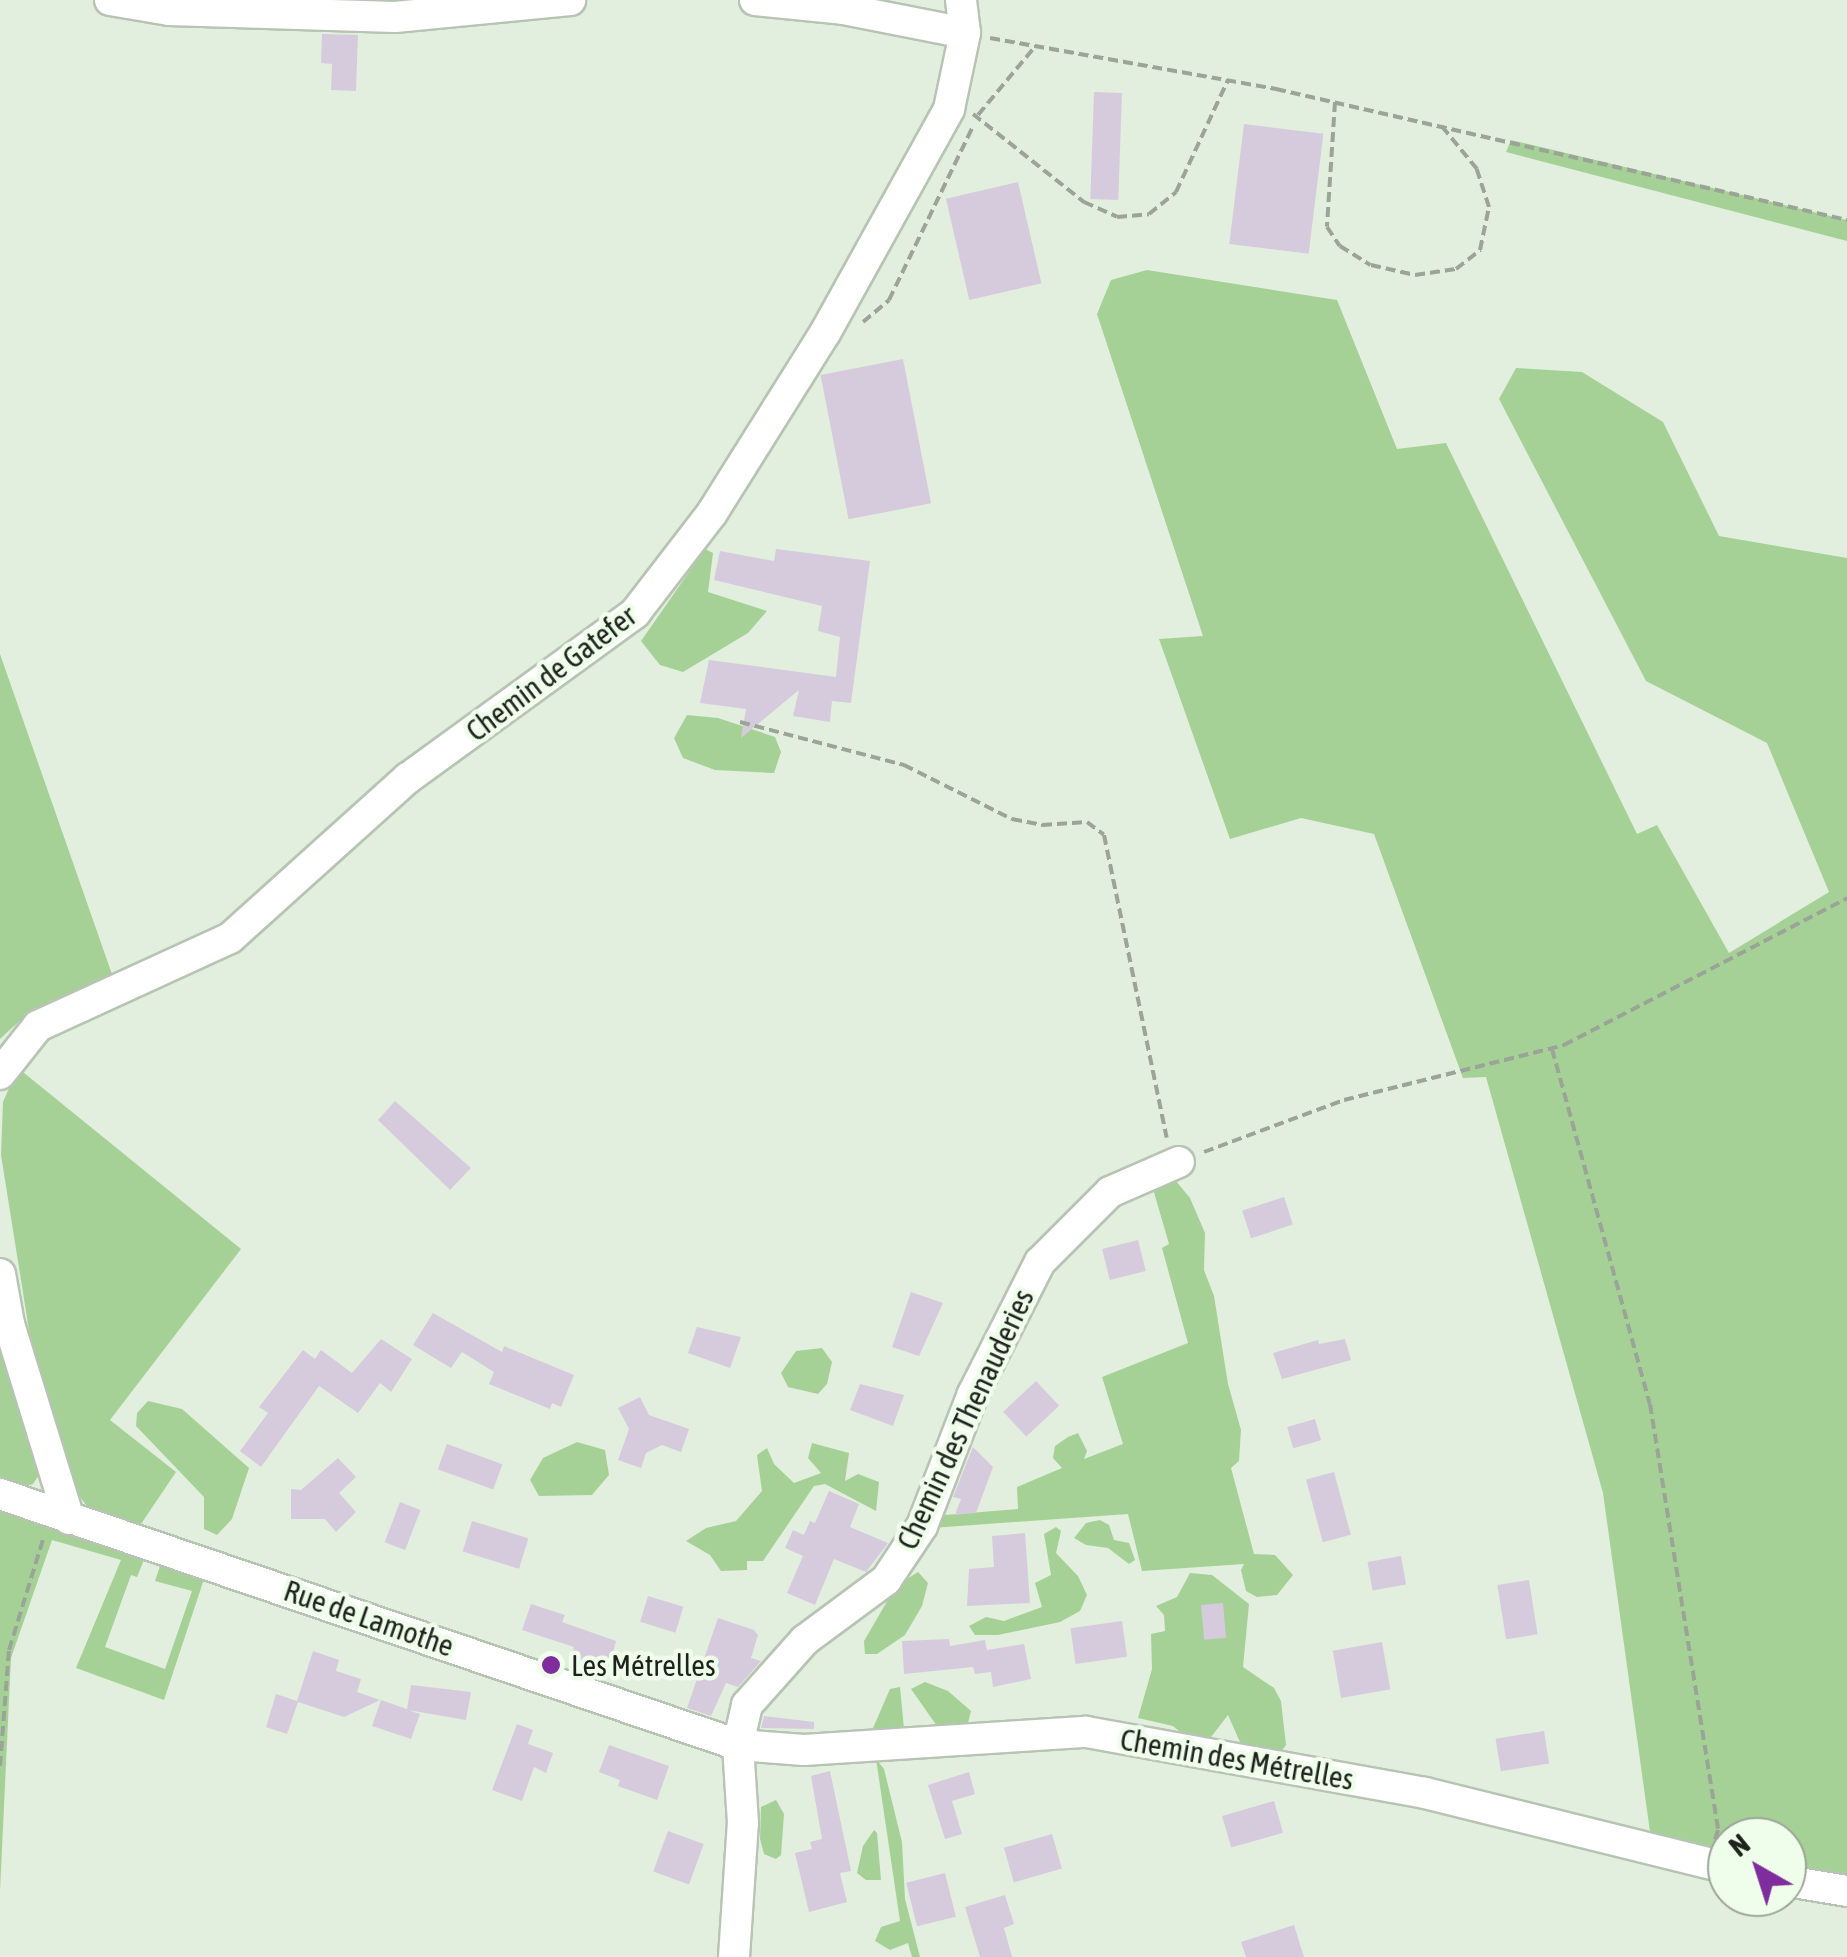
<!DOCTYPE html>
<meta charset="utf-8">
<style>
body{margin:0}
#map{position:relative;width:1847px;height:1957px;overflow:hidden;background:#e2efde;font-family:"Asap Condensed",sans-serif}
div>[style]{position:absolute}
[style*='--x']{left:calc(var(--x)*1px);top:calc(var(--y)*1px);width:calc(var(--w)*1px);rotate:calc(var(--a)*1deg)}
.green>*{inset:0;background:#a5d197}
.building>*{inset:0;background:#d6cbdc;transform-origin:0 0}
.path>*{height:4px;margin-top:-2px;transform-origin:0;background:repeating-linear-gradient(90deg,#9aa497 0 10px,transparent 0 15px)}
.roads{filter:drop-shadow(2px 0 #b7c4b3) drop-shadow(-2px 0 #b7c4b3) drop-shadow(0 2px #b7c4b3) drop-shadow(0 -2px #b7c4b3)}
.minor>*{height:30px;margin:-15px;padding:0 15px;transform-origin:15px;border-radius:15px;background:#fff}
.dots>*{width:28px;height:28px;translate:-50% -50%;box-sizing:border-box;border:5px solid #effdeb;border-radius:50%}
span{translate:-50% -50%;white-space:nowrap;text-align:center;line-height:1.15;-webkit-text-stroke:9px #effdeb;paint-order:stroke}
.street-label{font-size:30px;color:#1d221c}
.poi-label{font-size:30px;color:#1d221c}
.left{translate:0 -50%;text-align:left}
.north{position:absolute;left:1707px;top:1817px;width:100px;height:100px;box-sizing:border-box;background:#effdeb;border:2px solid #9ba598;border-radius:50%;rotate:321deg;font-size:28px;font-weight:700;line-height:40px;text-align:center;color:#1d221c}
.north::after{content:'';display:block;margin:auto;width:35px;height:45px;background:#7f2d9c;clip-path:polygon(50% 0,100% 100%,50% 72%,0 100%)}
</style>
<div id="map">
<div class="green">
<div style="clip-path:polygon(1511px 140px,1847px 220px,1847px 241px,1506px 152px)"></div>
<div style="clip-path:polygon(1147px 270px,1337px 300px,1397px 449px,1446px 443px,1637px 834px,1657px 825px,1729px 953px,1829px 892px,1767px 743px,1646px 681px,1499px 399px,1516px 368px,1582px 372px,1663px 422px,1719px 536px,1847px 558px,1847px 1882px,1787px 1873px,1787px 1837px,1727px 1837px,1727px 1861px,1651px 1839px,1603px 1493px,1486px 1077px,1463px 1078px,1374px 834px,1301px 818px,1230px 839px,1159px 639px,1203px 636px,1097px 314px,1111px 280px)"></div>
<div style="clip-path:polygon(705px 549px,713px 553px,708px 592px,767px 611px,748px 633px,683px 672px,660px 665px,641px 641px)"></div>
<div style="clip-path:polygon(0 654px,114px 980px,27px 1014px,0 1039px)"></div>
<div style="clip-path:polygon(687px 715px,718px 718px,775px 737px,781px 752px,774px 773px,715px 770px,683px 758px,674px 738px)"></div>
<div style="clip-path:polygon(18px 1068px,241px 1249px,110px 1420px,176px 1472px,137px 1530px,92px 1513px,80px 1497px,32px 1349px,1px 1155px,3px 1102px)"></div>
<div style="clip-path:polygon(1175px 1180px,1190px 1198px,1205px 1233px,1204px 1270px,1214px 1296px,1228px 1384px,1241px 1430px,1239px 1461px,1231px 1468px,1254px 1554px,1275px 1555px,1293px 1575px,1277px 1595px,1257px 1597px,1246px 1591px,1241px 1570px,1244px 1564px,1142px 1571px,1128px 1514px,931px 1528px,932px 1516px,1018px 1509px,1017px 1487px,1062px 1468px,1053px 1458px,1055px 1446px,1068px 1437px,1078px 1433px,1087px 1451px,1084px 1459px,1123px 1444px,1102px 1377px,1188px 1343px,1162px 1248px,1169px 1244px,1151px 1182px)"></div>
<div style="clip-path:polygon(0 1340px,5px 1368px,31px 1422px,41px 1472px,33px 1484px,18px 1489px,0 1478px)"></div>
<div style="clip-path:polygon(822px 1348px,832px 1362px,827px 1384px,818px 1394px,788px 1387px,781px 1373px,796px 1351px)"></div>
<div style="clip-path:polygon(148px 1401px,182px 1409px,249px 1468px,232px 1519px,217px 1535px,204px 1529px,204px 1497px,136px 1426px,137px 1413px)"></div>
<div style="clip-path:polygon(577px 1442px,605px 1450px,609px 1475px,592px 1495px,539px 1496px,530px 1480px,543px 1458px)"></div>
<div style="clip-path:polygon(812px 1443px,849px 1453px,845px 1481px,858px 1474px,879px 1482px,876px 1511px,825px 1484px,814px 1486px,763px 1561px,747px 1561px,747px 1570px,721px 1571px,710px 1555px,686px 1541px,706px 1528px,736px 1521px,762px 1491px,757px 1455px,767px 1448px,774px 1464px,794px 1483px,821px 1473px,808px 1458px)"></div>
<div style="clip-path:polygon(0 1511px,146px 1555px,137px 1577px,131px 1575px,105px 1647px,165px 1669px,192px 1591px,155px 1581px,162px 1560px,206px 1573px,164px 1700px,76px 1668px,121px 1560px,52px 1540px,11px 1658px,0 1891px)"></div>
<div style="clip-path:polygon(1100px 1520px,1109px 1525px,1114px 1540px,1129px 1543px,1135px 1560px,1129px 1564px,1108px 1548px,1086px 1545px,1074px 1538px,1086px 1523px)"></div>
<div style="clip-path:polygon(1056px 1527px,1061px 1531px,1056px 1553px,1078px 1576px,1087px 1595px,1080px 1611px,1060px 1622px,998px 1635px,975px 1635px,969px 1626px,986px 1617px,1004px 1621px,1042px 1607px,1035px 1583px,1051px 1575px,1044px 1534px)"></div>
<div style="clip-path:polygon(918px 1572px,928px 1583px,922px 1606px,905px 1635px,877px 1654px,865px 1654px,864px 1641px,896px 1586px)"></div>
<div style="clip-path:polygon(1190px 1573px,1212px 1575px,1249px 1604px,1243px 1667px,1274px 1688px,1281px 1701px,1286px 1745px,1277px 1757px,1243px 1749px,1228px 1715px,1208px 1741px,1192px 1742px,1173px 1726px,1138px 1718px,1152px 1669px,1151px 1634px,1165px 1631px,1164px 1615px,1156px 1606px,1177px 1597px)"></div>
<div style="clip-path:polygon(925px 1682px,948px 1691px,971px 1711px,967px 1727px,944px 1736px,911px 1689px)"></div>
<div style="clip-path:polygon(900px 1687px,904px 1729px,881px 1739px,873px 1728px,890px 1689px)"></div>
<div style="clip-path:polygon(876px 1759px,884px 1769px,902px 1842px,905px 1899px,920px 1957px,912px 1957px,908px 1943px,890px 1950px,875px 1941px,881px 1927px,900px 1921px)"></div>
<div style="clip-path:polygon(776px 1800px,784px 1814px,781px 1855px,776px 1859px,764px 1854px,760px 1839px,761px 1807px)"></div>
<div style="clip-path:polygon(874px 1830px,877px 1833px,881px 1880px,866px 1880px,857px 1873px,863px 1846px)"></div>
</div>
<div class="building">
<div style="clip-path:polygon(322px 34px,358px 35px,356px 91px,331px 90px,332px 64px,321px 63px)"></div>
<div style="left:1094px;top:92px;width:28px;height:107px;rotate:2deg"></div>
<div style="left:1244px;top:124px;width:80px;height:121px;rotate:7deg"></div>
<div style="left:1018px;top:182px;width:104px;height:74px;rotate:77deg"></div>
<div style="left:903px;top:359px;width:147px;height:84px;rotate:79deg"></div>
<div style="clip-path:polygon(776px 549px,870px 561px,851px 703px,832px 701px,830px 722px,793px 716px,799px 690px,741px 738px,746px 709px,700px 703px,709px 660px,836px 677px,840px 637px,818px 631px,822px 606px,714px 580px,720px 551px,774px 561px)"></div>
<div style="clip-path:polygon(395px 1101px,471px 1168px,450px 1190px,378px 1120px)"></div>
<div style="left:1284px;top:1197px;width:29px;height:44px;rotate:72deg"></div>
<div style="left:1138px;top:1240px;width:32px;height:37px;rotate:76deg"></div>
<div style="clip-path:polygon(911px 1292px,943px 1303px,919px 1356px,892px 1347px)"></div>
<div style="clip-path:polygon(433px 1313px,502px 1352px,504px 1346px,574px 1375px,561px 1407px,552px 1403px,550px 1409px,489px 1384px,494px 1372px,462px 1352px,451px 1368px,413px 1345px)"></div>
<div style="clip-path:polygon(697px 1327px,741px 1337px,730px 1368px,688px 1353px)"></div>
<div style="clip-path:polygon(381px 1339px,412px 1359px,391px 1392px,380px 1383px,358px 1413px,319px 1386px,261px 1467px,240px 1451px,268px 1413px,259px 1407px,303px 1350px,315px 1359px,321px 1350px,352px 1373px)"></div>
<div style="clip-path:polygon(1345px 1339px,1351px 1360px,1282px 1379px,1273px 1353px,1318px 1340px,1319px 1344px)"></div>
<div style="left:1036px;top:1381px;width:34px;height:45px;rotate:47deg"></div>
<div style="clip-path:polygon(860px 1384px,904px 1395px,893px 1426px,850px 1410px)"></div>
<div style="clip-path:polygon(640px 1397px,649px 1415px,689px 1429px,681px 1452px,662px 1445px,646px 1453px,641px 1468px,618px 1460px,629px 1429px,618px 1408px)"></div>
<div style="left:1315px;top:1419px;width:22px;height:29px;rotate:74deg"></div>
<div style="left:447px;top:1444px;width:59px;height:27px;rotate:20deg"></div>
<div style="clip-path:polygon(973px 1447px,993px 1467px,976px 1513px,955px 1515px,961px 1499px,953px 1497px)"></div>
<div style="clip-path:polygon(338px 1458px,356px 1477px,339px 1493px,356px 1512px,336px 1532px,325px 1519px,291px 1519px,291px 1489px,301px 1490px)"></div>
<div style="left:1334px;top:1472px;width:65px;height:29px;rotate:75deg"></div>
<div style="clip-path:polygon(829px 1491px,859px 1504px,850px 1527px,888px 1543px,866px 1572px,834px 1559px,815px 1605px,787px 1593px,803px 1556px,785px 1548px,793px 1530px,804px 1535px,810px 1521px,815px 1523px)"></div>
<div style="left:400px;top:1502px;width:22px;height:43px;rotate:21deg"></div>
<div style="left:472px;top:1521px;width:59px;height:32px;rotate:17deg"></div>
<div style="clip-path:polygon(1025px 1533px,1030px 1603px,967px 1606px,969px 1569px,994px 1567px,992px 1536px)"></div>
<div style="left:1401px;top:1556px;width:29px;height:34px;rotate:80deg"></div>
<div style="left:1529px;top:1580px;width:55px;height:32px;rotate:81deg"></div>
<div style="left:648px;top:1596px;width:37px;height:27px;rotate:17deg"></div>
<div style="left:1223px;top:1603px;width:35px;height:22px;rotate:85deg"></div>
<div style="clip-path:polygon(531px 1604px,565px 1615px,562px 1622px,616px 1641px,607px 1674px,569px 1665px,574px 1647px,522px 1630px)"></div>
<div style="clip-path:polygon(718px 1618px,754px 1630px,758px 1635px,751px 1658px,761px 1661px,738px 1687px,726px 1683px,711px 1716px,687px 1708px)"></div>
<div style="left:1122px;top:1621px;width:36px;height:52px;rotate:82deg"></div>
<div style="clip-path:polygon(949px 1639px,950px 1646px,985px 1640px,987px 1650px,1024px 1644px,1031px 1679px,993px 1687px,991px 1672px,975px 1674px,973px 1667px,904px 1674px,902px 1641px)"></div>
<div style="left:1382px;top:1642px;width:48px;height:50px;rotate:80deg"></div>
<div style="clip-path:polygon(313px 1651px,339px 1660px,336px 1671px,361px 1679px,357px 1692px,380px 1700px,344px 1717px,298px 1702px,287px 1734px,266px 1727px,276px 1694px,297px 1701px)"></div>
<div style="clip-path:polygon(411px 1685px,471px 1692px,466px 1720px,408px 1710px,420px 1714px,411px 1739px,372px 1726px,381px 1700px,407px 1709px)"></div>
<div style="clip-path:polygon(764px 1716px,814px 1722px,814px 1729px,761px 1728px)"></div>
<div style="clip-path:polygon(517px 1724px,533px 1730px,528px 1744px,553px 1753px,546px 1773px,534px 1767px,522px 1801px,492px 1790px)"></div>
<div style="left:1544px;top:1731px;width:33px;height:49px;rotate:81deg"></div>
<div style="clip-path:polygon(609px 1745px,669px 1766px,657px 1800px,618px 1786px,620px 1780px,599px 1772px)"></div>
<div style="clip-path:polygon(830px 1771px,851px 1871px,840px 1873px,847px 1902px,809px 1912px,795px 1853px,812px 1849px,810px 1842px,822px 1839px,811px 1776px)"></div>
<div style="clip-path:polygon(969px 1772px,975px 1794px,952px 1801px,962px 1834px,945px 1839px,928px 1785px)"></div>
<div style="left:1274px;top:1801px;width:33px;height:54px;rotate:74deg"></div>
<div style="left:668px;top:1831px;width:38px;height:43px;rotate:20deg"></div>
<div style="left:1052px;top:1834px;width:36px;height:50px;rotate:74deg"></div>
<div style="left:945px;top:1873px;width:45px;height:40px;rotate:76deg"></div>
<div style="clip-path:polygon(1005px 1895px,1014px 1924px,1004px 1928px,1012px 1957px,980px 1957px,965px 1907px)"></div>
<div style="clip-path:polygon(1294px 1925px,1304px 1957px,1246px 1957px,1241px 1942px)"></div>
</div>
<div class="path">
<div style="--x:990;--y:38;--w:291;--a:10.1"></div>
<div style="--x:1276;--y:89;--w:586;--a:12.92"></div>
<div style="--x:1335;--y:102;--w:125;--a:93.7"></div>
<div style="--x:1327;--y:227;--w:23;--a:56"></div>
<div style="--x:1340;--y:246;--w:36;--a:32"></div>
<div style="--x:1371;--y:265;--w:45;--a:12.8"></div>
<div style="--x:1415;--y:275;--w:41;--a:-8.3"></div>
<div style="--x:1456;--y:269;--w:31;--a:-38"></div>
<div style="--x:1480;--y:250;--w:44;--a:-78.2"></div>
<div style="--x:1489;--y:207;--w:40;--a:-108"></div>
<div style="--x:1477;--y:169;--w:58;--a:-129.4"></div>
<div style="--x:973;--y:114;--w:142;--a:38.4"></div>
<div style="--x:1084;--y:202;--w:36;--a:24"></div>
<div style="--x:1117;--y:217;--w:32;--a:-5"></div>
<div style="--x:1149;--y:214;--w:35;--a:-39"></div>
<div style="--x:1176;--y:192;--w:123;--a:-65.1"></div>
<div style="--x:978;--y:115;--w:86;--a:-50.2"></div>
<div style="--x:863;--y:322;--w:34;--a:-40"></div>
<div style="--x:889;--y:300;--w:191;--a:-64.2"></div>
<div style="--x:740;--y:722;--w:170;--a:14.7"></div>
<div style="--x:904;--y:765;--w:121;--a:26.6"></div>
<div style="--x:1012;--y:819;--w:31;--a:11"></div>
<div style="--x:1042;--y:825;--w:45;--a:-3.8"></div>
<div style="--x:1087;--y:822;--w:21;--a:37"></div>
<div style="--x:1104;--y:835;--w:309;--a:78.3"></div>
<div style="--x:1552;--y:1049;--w:368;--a:74.6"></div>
<div style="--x:1650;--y:1404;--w:431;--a:80.9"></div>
<div style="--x:1718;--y:1830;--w:10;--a:107"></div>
<div style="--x:1204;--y:1152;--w:149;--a:-20.4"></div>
<div style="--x:1344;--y:1100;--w:227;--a:-14"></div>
<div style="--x:1564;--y:1045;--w:319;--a:-27.4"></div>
<div style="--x:0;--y:1766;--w:116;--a:-85.6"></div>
<div style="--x:9;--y:1650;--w:119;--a:-72.9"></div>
</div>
<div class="roads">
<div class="minor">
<div style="--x:110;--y:0;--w:60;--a:9.6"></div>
<div style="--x:169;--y:10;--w:226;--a:1.8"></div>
<div style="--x:395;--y:17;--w:176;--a:-5.5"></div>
<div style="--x:755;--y:0;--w:88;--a:5.8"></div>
<div style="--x:843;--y:9;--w:124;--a:11.1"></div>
<div style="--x:0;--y:1074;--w:61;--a:-51.6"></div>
<div style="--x:38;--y:1026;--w:211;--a:-24.6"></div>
<div style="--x:230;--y:938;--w:239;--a:-42"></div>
<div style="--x:408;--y:778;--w:281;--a:-36"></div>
<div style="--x:635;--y:613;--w:126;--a:-52.4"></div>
<div style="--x:712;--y:513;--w:213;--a:-57.9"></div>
<div style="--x:825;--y:333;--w:256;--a:-61"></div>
<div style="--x:949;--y:109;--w:78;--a:-78.1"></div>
<div style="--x:965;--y:33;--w:33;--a:-97"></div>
<div style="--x:0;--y:1274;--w:51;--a:79.8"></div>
<div style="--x:9;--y:1324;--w:204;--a:72.9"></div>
<div style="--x:0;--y:1494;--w:780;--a:18.78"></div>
<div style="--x:738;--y:1745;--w:66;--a:4.3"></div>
<div style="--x:804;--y:1750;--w:283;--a:-3.7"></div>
<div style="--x:1086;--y:1732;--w:344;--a:10.2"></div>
<div style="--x:1425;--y:1793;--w:311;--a:13.9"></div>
<div style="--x:1787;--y:1881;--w:61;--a:9.5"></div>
<div style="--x:734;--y:1957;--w:134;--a:-86.2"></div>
<div style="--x:743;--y:1823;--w:78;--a:-93.7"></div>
<div style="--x:738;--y:1745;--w:41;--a:-77.3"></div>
<div style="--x:747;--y:1705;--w:87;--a:-48.3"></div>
<div style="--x:805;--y:1640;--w:101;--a:-36.5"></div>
<div style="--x:886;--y:1580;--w:65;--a:-56.3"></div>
<div style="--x:922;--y:1526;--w:142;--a:-68.9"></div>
<div style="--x:973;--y:1394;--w:148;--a:-63.1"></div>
<div style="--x:1040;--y:1262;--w:99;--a:-45"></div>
<div style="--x:1110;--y:1192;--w:75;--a:-23.5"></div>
</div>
</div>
<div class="dots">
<div style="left:551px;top:1665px;background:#7f2d9c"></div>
</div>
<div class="street-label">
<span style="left:551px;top:673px;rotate:-37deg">Chemin de Gatefer</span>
<span style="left:965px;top:1419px;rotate:-65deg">Chemin des Thenauderies</span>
<span style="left:369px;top:1618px;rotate:19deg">Rue de Lamothe</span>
<span style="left:1237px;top:1759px;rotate:10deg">Chemin des Métrelles</span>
</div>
<div class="poi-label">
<span class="left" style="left:571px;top:1665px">Les Métrelles</span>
</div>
<div class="north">N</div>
</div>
